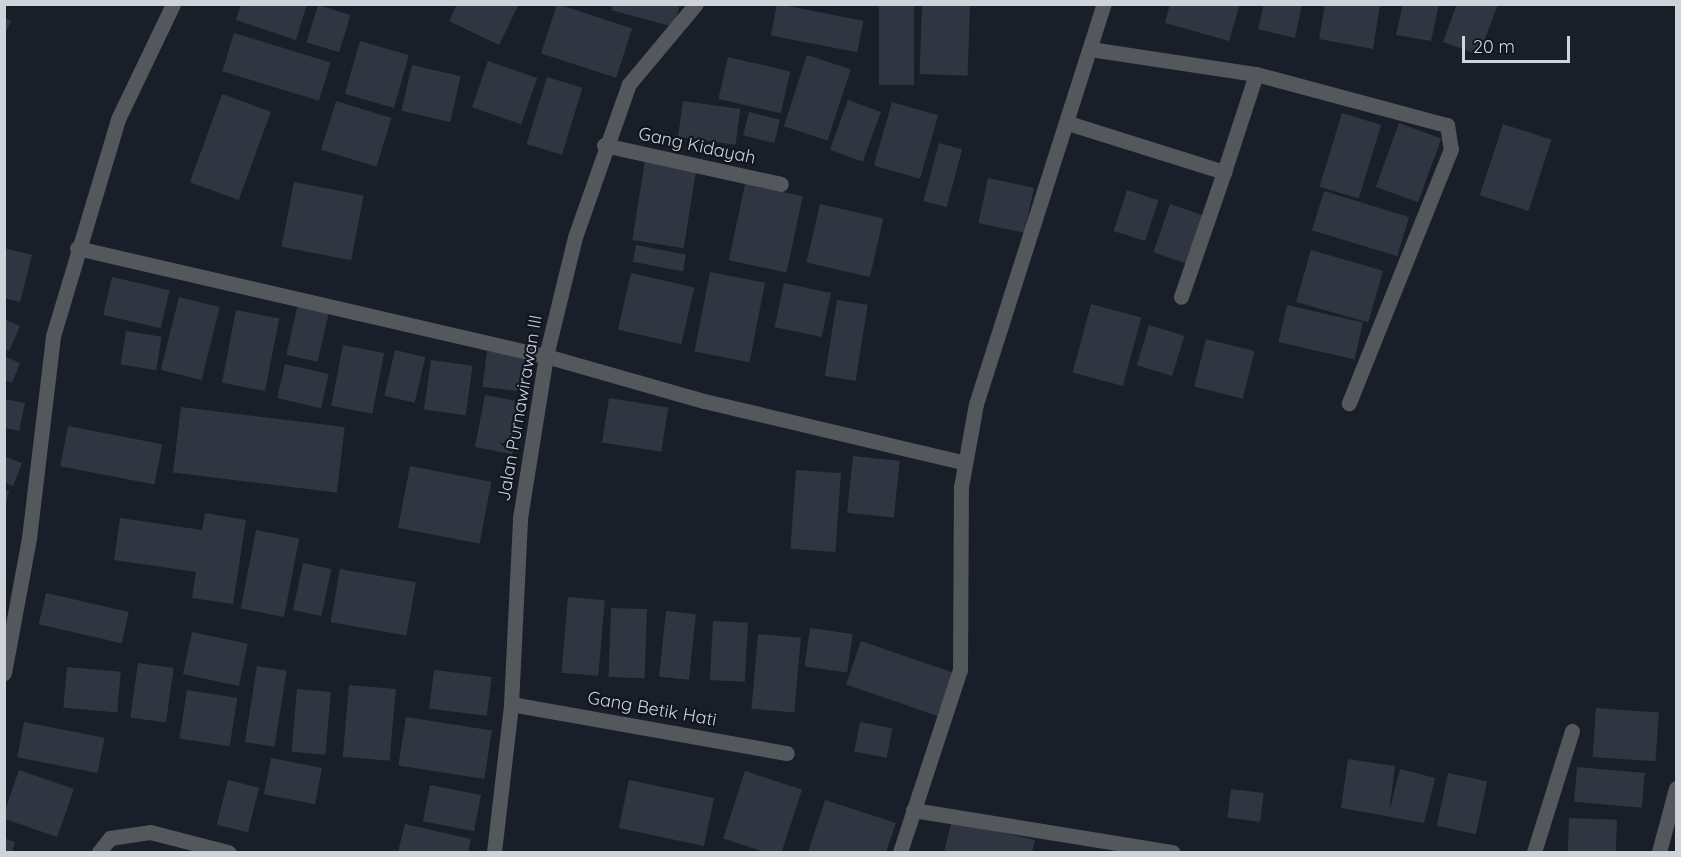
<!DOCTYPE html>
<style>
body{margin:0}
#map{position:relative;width:1681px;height:857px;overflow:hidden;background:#191f29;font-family:Quicksand,sans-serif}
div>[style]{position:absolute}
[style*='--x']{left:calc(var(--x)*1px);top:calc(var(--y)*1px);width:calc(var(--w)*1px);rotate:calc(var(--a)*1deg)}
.building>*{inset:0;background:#303641;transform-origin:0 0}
.minor>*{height:15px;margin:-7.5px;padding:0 7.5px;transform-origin:7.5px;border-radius:7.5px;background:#54575c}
span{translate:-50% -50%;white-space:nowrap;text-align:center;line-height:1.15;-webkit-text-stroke:4.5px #101520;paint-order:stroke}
.street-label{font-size:18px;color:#cfd3da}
.frame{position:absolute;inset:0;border:6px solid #cfd3da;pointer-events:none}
.scale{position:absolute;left:1462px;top:36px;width:108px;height:27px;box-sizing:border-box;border:3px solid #cfd3da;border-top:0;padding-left:8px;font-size:18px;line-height:21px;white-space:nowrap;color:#cfd3da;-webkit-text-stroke:4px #101520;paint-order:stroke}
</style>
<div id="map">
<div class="building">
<div style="clip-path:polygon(241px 4px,307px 4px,296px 40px,236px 20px)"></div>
<div style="clip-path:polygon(457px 4px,519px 4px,499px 45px,449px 21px)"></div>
<div style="left:557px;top:4px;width:79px;height:52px;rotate:18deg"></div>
<div style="clip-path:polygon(613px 4px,680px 4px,674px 27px,611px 10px)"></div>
<div style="left:777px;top:4px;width:88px;height:32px;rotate:11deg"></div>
<div style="left:879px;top:4px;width:35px;height:81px"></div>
<div style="left:922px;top:4px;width:48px;height:70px;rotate:2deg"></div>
<div style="clip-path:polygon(1170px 4px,1240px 4px,1229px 41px,1165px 23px)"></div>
<div style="clip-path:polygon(1264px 4px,1302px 4px,1295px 38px,1258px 29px)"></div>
<div style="clip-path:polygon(1325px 4px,1380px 4px,1373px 49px,1319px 39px)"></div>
<div style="clip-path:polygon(1403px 4px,1439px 4px,1431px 41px,1396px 35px)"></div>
<div style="clip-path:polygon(1457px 4px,1498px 4px,1479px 55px,1443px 42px)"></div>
<div style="left:318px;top:5px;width:34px;height:39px;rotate:17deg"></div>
<div style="clip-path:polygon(4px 17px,11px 21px,4px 36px)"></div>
<div style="left:234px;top:33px;width:101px;height:40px;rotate:17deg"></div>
<div style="left:360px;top:41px;width:51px;height:55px;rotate:16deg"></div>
<div style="left:807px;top:55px;width:46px;height:75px;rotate:18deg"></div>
<div style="left:728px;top:57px;width:64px;height:43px;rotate:13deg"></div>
<div style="left:488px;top:61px;width:52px;height:49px;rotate:19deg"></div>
<div style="left:412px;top:65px;width:50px;height:47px;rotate:13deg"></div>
<div style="left:547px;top:77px;width:37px;height:70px;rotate:17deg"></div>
<div style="left:222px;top:94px;width:52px;height:94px;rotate:20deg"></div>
<div style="left:848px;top:100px;width:35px;height:53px;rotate:20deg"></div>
<div style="left:336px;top:101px;width:58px;height:51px;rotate:17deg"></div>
<div style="left:683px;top:101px;width:58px;height:36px;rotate:8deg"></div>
<div style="left:892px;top:102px;width:48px;height:66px;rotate:16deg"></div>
<div style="left:749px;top:112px;width:32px;height:24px;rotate:14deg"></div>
<div style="left:1342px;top:113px;width:41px;height:77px;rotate:17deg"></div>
<div style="left:1399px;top:123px;width:45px;height:68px;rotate:20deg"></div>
<div style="left:1503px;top:124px;width:51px;height:75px;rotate:18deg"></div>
<div style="left:939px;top:143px;width:24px;height:60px;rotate:15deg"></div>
<div style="left:645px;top:160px;width:52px;height:81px;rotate:9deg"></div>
<div style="left:988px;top:178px;width:47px;height:46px;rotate:12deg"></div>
<div style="left:294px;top:182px;width:71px;height:66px;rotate:11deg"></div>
<div style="left:745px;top:184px;width:59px;height:78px;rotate:12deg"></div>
<div style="left:1127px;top:190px;width:33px;height:43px;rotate:18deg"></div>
<div style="left:1324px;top:191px;width:89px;height:41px;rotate:17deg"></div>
<div style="left:820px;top:204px;width:65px;height:60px;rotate:13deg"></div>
<div style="left:1170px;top:204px;width:37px;height:51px;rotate:19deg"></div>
<div style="left:636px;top:245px;width:51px;height:17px;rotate:11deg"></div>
<div style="clip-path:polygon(4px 248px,32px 255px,20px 302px,4px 298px)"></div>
<div style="left:1311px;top:250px;width:75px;height:54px;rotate:16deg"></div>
<div style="left:710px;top:272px;width:56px;height:81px;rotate:11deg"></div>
<div style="left:631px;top:273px;width:65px;height:58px;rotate:13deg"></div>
<div style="left:112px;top:277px;width:59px;height:39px;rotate:13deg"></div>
<div style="left:784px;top:283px;width:48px;height:45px;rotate:12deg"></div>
<div style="left:179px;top:297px;width:42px;height:75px;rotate:14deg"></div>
<div style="left:837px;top:300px;width:31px;height:77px;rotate:9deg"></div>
<div style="left:298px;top:304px;width:32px;height:52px;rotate:13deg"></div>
<div style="left:1091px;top:304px;width:52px;height:71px;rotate:15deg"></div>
<div style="left:1287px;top:305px;width:78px;height:38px;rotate:13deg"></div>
<div style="left:236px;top:310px;width:44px;height:74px;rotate:11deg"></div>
<div style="clip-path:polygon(4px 319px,20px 326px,9px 351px,4px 349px)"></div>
<div style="left:1149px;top:325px;width:37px;height:42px;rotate:17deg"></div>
<div style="left:126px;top:331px;width:36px;height:34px;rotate:9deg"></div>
<div style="left:1206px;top:339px;width:50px;height:49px;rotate:14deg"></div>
<div style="left:343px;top:345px;width:42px;height:62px;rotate:11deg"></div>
<div style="left:395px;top:350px;width:31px;height:47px;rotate:13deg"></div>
<div style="left:487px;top:351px;width:38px;height:36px;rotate:7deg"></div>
<div style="clip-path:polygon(4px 356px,20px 363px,12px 383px,4px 380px)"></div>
<div style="left:431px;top:360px;width:42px;height:50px;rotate:8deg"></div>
<div style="left:285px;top:364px;width:45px;height:35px;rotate:13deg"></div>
<div style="left:485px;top:395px;width:38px;height:53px;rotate:11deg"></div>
<div style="left:609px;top:398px;width:60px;height:45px;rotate:9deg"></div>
<div style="clip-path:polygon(4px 399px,25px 403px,19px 431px,4px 428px)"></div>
<div style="left:181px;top:407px;width:165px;height:66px;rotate:7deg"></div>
<div style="left:68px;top:426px;width:96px;height:41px;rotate:11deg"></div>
<div style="clip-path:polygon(4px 456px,22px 463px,13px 486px,4px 482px)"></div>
<div style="left:853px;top:456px;width:47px;height:57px;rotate:6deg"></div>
<div style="left:410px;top:466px;width:83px;height:63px;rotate:11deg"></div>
<div style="left:796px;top:470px;width:45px;height:79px;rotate:4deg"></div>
<div style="clip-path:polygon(4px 490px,9px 491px,5px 508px,4px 507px)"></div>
<div style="clip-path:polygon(205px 513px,246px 520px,233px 604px,192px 598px,196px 572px,114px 560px,120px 518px,202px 530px)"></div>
<div style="left:256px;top:530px;width:44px;height:80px;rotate:11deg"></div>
<div style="left:303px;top:563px;width:29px;height:48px;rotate:12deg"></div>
<div style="left:340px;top:569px;width:77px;height:54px;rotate:10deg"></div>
<div style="left:46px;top:593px;width:85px;height:32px;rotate:13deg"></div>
<div style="left:568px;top:597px;width:37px;height:76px;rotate:5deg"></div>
<div style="left:611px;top:608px;width:36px;height:69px;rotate:2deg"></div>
<div style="left:666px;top:611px;width:30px;height:66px;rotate:6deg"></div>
<div style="left:713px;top:621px;width:35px;height:59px;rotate:3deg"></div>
<div style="left:810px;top:628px;width:43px;height:39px;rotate:8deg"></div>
<div style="left:192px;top:632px;width:57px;height:43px;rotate:12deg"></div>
<div style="left:758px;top:634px;width:43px;height:75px;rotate:5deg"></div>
<div style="left:861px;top:641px;width:100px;height:46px;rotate:19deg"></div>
<div style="left:138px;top:663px;width:36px;height:55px;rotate:8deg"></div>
<div style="left:257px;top:666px;width:30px;height:77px;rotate:9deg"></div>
<div style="left:67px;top:667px;width:54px;height:41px;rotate:5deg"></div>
<div style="left:434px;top:670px;width:58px;height:39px;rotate:7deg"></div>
<div style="left:349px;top:685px;width:47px;height:72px;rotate:5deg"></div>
<div style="left:297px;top:689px;width:34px;height:63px;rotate:5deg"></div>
<div style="left:187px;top:690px;width:51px;height:49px;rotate:9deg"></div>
<div style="left:1596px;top:708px;width:63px;height:49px;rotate:4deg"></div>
<div style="left:406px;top:717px;width:87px;height:49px;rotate:9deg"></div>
<div style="left:24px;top:722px;width:82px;height:36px;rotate:11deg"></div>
<div style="left:860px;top:722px;width:33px;height:30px;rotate:11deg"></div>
<div style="left:271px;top:758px;width:52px;height:37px;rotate:11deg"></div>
<div style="clip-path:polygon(1348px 759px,1395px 766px,1389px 812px,1400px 769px,1435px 778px,1424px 823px,1341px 808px)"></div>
<div style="left:1577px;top:767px;width:68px;height:35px;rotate:5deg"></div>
<div style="left:19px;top:770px;width:58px;height:51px;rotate:19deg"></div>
<div style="left:745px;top:771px;width:60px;height:71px;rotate:18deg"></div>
<div style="left:1448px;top:773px;width:40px;height:54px;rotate:12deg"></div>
<div style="left:228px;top:780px;width:32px;height:46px;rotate:14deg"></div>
<div style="left:629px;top:780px;width:87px;height:49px;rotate:12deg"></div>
<div style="left:430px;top:785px;width:52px;height:37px;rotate:11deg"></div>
<div style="left:1231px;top:789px;width:33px;height:29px;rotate:7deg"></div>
<div style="clip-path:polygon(825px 800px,896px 823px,886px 852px,808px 852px)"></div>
<div style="left:1569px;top:818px;width:48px;height:34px;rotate:2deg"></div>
<div style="clip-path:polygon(952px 820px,1035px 840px,1032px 852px,944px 852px)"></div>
<div style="clip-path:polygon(405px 824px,471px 839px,468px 852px,398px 852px)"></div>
<div style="clip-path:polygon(4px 838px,15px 842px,12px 852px,4px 852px)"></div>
</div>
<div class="minor">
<div style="--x:1090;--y:49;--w:168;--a:8.6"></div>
<div style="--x:1256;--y:74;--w:198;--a:15"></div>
<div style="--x:1447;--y:125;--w:24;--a:81"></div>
<div style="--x:1451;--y:149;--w:274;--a:111.9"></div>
<div style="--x:1068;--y:123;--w:164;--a:17.4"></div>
<div style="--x:1224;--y:172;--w:132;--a:109"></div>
<div style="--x:604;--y:145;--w:181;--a:12.4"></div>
<div style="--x:1224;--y:172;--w:103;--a:-71.9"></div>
<div style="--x:77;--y:248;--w:481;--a:13"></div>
<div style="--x:546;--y:356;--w:164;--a:15.9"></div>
<div style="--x:704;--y:401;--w:266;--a:13.3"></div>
<div style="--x:4;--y:673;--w:137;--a:-79.5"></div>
<div style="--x:29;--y:538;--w:203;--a:-83.2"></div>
<div style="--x:53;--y:336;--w:227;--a:-73.3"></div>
<div style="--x:118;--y:119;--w:127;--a:-64.4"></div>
<div style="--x:511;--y:704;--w:280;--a:10.1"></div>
<div style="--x:913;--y:810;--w:263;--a:9.2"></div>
<div style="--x:99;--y:852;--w:18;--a:-52"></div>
<div style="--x:110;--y:838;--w:40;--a:-8.5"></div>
<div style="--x:150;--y:832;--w:81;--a:14.4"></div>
<div style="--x:494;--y:852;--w:149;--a:-83.4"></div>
<div style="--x:511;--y:704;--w:186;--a:-87.2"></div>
<div style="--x:520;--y:518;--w:164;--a:-80.9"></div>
<div style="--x:546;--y:356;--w:122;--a:-76.3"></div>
<div style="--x:575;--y:237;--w:162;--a:-70.6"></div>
<div style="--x:629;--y:84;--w:104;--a:-50.1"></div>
<div style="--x:900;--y:852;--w:192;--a:-71.8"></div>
<div style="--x:960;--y:670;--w:183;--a:-89.7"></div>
<div style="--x:961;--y:487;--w:84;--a:-79.8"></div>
<div style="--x:976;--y:404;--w:420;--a:-72.3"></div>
<div style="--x:1534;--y:852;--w:127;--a:-72.6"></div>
<div style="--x:1659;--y:852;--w:66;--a:-75.1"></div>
</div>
<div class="street-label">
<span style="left:697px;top:146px;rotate:12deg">Gang Kidayah</span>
<span style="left:520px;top:408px;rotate:-80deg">Jalan Purnawirawan III</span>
<span style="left:652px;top:709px;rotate:10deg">Gang Betik Hati</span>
</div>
<div class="frame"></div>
<div class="scale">20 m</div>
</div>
